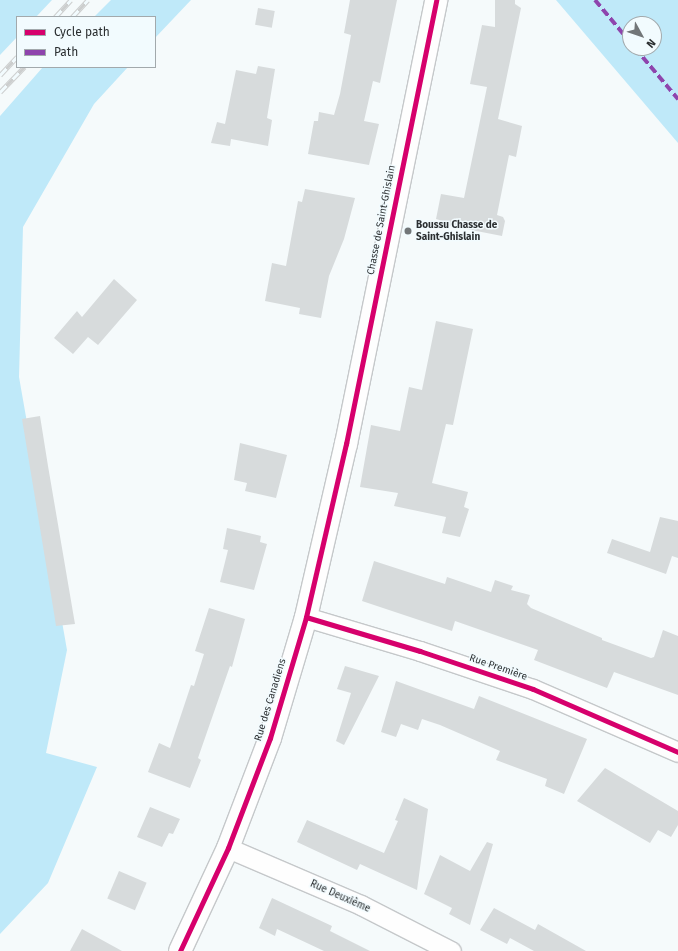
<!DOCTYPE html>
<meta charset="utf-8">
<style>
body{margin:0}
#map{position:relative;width:678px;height:951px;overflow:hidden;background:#f5fafb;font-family:"Fira Sans",sans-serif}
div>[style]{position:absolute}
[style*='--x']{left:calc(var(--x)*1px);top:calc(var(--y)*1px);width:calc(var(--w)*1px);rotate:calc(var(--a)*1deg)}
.green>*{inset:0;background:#bfe9f9}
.building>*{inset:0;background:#d7dbdc;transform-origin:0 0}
.roads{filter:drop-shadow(1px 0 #c5c8ca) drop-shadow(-1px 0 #c5c8ca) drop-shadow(0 1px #c5c8ca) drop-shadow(0 -1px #c5c8ca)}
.street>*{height:19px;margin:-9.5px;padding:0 9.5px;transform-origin:9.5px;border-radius:9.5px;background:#fefefe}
.secondary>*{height:22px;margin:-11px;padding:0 11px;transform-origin:11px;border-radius:11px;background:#fefefe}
.rail>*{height:4.5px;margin-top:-2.25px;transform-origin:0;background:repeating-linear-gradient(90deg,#f2fbfe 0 9px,#cccece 0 18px);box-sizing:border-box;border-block:1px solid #cccece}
.quiet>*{height:4px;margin-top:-2px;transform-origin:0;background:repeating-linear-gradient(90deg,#8e44ad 0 8px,transparent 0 12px)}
.cycleway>*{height:5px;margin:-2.5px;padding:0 2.5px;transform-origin:2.5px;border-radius:2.5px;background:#d6006c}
.dots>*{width:11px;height:11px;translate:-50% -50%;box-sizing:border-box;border:2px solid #f2fbfe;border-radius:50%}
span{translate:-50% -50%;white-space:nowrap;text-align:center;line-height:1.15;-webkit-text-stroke:3px #f2fbfe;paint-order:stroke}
.street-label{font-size:10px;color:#2b2f31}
.poi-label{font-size:10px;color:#2b2f31;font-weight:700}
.left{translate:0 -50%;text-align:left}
.legend{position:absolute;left:16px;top:16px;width:140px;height:52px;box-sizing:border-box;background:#f2fbfe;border:1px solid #a2a9ac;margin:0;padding:5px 7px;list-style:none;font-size:12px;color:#2b2f31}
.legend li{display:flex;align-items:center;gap:8px;height:20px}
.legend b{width:20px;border:1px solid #a2a9ac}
.north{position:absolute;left:622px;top:16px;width:40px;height:40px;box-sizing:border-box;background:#f2fbfe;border:1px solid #a2a9ac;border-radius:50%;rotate:130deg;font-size:11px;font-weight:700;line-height:16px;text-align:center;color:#2b2f31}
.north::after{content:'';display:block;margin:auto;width:14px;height:18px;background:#727678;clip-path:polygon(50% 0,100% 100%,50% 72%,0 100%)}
</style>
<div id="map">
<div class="green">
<div style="clip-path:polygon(0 0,52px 0,36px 17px,17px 17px,17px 37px,0 55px)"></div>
<div style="clip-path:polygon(111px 0,191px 0,155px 38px,155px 17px,94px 17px)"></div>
<div style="clip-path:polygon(evenodd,556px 0,678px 0,678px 143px,556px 0,630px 24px,654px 24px,654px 48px,630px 48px,630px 24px)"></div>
<div style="clip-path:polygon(43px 67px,128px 67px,94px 104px,23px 227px,19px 377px,67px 650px,46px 753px,97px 767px,48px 883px,0 934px,0 116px)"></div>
</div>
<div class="building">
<div style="clip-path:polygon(350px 0,397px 0,380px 83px,373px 81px,364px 121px,379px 124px,369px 165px,308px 154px,314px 121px,318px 121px,319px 112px,334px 115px,340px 94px,351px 35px,344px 33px)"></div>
<div style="clip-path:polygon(495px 0,515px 0,515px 4px,521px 8px,498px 119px,522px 126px,516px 157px,509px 155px,497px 215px,503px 217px,505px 221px,502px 236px,446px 225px,446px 222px,436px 219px,441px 194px,464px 198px,487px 87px,470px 84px,482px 25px,495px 27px)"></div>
<div style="left:258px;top:8px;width:17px;height:17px;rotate:10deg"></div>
<div style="clip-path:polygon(258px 66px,275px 69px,267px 118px,272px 120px,268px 146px,231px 139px,230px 146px,211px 143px,217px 122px,225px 124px,236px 70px,256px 74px)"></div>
<div style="clip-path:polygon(305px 189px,355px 198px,344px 239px,329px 276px,321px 318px,299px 314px,300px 308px,265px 301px,272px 263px,286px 266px,298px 201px,302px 202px)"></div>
<div style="clip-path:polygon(114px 279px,137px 300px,98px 345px,88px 337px,73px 354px,54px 338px,77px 311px,82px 317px)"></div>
<div style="clip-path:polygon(436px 321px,473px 329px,453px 425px,446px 424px,432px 483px,468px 492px,464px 507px,469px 509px,460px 537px,442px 533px,446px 517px,394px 506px,398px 493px,360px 487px,371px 425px,400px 431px,409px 387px,422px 390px)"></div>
<div style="clip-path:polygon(40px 416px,48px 466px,75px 624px,56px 626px,54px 613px,22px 419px)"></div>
<div style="clip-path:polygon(240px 443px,287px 455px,276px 498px,245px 491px,247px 483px,234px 480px)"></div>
<div style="clip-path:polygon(660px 517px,678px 521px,678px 558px,672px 556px,666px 574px,607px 553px,612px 539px,650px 552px)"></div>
<div style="clip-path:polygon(227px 528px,261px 536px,260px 542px,267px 544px,254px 590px,220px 582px,228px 550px,223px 549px)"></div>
<div style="clip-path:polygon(374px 561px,445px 584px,447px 577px,491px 592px,495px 580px,513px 586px,511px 590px,530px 595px,527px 604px,531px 608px,602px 638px,602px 640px,651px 658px,654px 657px,663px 630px,678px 636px,678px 695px,614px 672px,607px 688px,534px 660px,538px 650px,455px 621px,452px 631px,362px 601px)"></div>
<div style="clip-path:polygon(209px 608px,245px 619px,232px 667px,230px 666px,198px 758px,201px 760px,190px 788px,148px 772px,159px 743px,170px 748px,191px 685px,194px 686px,204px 654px,195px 651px)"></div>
<div style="clip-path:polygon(345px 666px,379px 676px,344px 745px,336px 741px,351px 693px,337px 689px)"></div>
<div style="clip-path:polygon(396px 681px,474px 709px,479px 696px,587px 739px,564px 794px,545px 786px,547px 779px,496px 760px,500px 751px,440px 725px,422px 719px,418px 730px,401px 724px,396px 737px,381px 732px)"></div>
<div style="clip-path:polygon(605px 768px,678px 811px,678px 825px,671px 837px,658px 830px,650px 843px,577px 801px)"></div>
<div style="clip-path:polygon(404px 798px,428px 809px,417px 890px,360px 864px,357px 870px,297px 842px,307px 820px,384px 853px,398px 821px,395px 820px)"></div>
<div style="clip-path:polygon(150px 807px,180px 819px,173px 834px,169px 833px,162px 847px,137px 837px)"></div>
<div style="clip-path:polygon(487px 842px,493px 844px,470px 925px,449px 914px,452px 908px,424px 894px,440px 855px,470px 871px)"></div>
<div style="left:119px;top:871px;width:30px;height:30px;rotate:23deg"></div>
<div style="clip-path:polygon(272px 898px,332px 926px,330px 931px,370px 951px,324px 951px,277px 929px,275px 936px,259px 928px)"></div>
<div style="clip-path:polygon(494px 908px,535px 930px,538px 924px,586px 951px,534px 951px,510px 938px,507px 944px,480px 930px)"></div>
<div style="clip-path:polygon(82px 929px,122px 951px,70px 951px)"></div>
</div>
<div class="roads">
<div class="street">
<div style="--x:306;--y:617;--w:119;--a:16.6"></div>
<div style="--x:420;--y:651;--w:119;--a:18.6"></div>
<div style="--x:533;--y:689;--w:158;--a:23.5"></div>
<div style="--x:228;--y:848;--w:145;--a:23.2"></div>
<div style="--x:361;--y:905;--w:101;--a:27.1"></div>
</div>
<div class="secondary">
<div style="--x:180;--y:951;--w:114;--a:-65"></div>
<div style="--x:228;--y:848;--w:118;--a:-69.1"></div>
<div style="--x:270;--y:738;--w:126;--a:-73.4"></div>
<div style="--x:306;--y:617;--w:178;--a:-77"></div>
<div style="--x:346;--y:444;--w:453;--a:-78.5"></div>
</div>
</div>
<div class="rail">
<div style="--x:55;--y:17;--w:23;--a:-47"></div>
<div style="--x:72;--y:17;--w:23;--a:-47"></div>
<div style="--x:0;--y:75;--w:25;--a:-47"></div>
<div style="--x:0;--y:92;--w:35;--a:-46"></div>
</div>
<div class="quiet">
<div style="--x:595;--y:0;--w:55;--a:50.2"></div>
<div style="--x:635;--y:48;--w:67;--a:49.9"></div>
</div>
<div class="cycleway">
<div style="--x:306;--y:617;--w:119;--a:16.6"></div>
<div style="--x:420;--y:651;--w:119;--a:18.6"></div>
<div style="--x:533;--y:689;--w:158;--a:23.5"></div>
<div style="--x:180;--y:951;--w:114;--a:-65"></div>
<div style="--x:228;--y:848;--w:118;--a:-69.1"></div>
<div style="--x:270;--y:738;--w:126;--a:-73.4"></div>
<div style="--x:306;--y:617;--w:178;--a:-77"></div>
<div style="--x:346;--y:444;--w:453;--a:-78.5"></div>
</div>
<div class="dots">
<div style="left:408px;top:231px;background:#727678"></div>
</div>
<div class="street-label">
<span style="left:382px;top:220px;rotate:-79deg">Chasse de Saint-Ghislain</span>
<span style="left:498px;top:668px;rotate:19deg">Rue Première</span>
<span style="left:271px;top:700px;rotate:-73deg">Rue des Canadiens</span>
<span style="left:340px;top:897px;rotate:24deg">Rue Deuxième</span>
</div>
<div class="poi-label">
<span class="left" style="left:416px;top:231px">Boussu Chasse de<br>Saint-Ghislain</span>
</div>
<ul class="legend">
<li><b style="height:5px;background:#d6006c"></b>Cycle path</li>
<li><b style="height:5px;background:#8e44ad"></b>Path</li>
</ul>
<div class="north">N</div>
</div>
